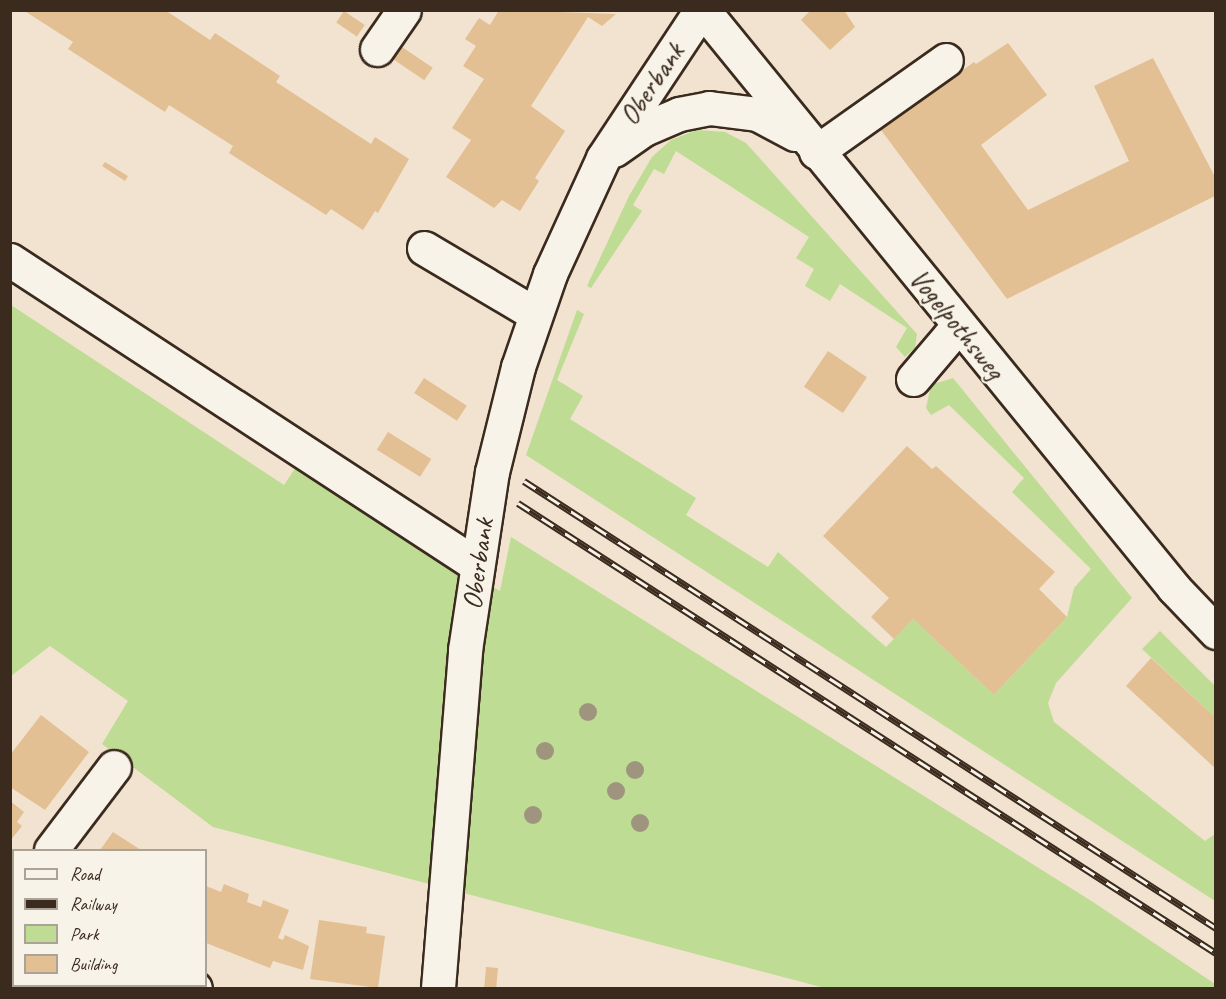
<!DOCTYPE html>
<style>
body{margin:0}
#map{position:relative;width:1226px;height:999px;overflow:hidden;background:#f1e3cf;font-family:Caveat,sans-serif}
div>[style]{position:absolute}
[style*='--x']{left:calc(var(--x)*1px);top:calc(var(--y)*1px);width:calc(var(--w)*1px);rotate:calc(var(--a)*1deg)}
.green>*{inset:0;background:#bedc93}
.building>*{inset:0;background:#e3bf94;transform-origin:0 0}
.roads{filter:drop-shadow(2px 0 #3b2a1e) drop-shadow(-2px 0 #3b2a1e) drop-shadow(0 2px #3b2a1e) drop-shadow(0 -2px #3b2a1e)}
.minor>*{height:33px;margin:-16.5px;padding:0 16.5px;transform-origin:16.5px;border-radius:16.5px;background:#f7f3e8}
.rail>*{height:7px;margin-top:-3.5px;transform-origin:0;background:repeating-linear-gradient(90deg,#f7f3e8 0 14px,#3b2a1e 0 28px);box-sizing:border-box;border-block:2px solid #3b2a1e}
.trees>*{width:18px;height:18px;margin:-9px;border-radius:50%;background:#9f957e}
span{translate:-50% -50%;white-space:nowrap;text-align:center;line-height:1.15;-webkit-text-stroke:4.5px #f7f3e8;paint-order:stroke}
.street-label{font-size:28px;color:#3b2a1e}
.frame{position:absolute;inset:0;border:12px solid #3b2a1e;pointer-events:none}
.legend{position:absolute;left:12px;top:849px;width:195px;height:138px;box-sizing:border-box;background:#f7f3e8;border:2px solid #aca397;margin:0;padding:8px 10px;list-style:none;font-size:18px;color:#3b2a1e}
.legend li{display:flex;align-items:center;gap:12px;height:30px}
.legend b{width:30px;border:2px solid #aca397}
</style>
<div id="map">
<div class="green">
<div style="clip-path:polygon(697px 130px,725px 132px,746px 143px,917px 334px,915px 348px,905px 357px,896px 347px,907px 328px,840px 284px,830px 301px,805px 286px,814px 269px,796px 258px,809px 237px,676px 151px,664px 174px,654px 169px,633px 205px,642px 211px,591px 288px,587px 286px,629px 196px,652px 157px,671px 140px)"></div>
<div style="clip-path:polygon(11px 305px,284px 485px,296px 467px,500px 591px,511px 537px,1093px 902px,1215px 984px,1215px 988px,825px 988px,213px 827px,102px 744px,128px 701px,50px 646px,11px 676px)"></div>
<div style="clip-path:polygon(577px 310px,584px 314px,557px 380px,583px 396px,570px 419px,696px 498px,686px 515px,768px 567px,778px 552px,886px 647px,913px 619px,994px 695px,1067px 617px,1074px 588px,1091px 569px,1012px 492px,1024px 478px,949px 405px,931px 415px,926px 408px,931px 385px,953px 378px,1132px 598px,1056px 683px,1048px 703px,1054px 722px,1205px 841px,1215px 834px,1215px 901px,526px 455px)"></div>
<div style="clip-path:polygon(1160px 631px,1215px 686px,1215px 717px,1142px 649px)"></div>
</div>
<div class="building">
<div style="clip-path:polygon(23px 10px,165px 10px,210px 40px,215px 33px,280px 76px,276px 82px,371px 144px,375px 137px,409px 159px,378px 213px,375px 211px,363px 230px,331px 209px,326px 215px,229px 153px,233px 146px,169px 105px,165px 112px,68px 49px,73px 42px)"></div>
<div style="clip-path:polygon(499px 10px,616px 14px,602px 26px,588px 17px,531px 106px,565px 131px,535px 178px,539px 181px,520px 211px,502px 200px,494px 208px,446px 177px,471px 140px,452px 128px,484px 79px,463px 66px,476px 46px,465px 39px,479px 18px,490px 25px)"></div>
<div style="clip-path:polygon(811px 10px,844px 10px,855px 27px,830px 50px,801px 20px)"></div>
<div style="left:344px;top:11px;width:25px;height:14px;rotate:34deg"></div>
<div style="clip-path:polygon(1008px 43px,1047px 95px,981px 145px,1028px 210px,1129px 161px,1094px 86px,1153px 58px,1215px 177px,1215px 196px,1007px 299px,881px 130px,974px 62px,976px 64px)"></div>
<div style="left:402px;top:47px;width:37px;height:15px;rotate:34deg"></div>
<div style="clip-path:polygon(105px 162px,128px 176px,125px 181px,102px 166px)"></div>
<div style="left:828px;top:351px;width:47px;height:43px;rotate:34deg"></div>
<div style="left:424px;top:378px;width:51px;height:18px;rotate:33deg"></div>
<div style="left:388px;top:432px;width:51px;height:21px;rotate:32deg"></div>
<div style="clip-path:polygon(907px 446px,932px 469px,936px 466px,1055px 572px,1039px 589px,1067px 617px,994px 695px,913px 619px,894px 639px,871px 617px,889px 598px,823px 536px)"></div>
<div style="clip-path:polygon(1151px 658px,1215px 717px,1215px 768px,1126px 686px)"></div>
<div style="clip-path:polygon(41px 715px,89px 752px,45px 810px,10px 787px,10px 755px)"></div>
<div style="clip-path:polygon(10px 801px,24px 812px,17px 822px,22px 826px,10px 841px)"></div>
<div style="clip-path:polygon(113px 832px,141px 850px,100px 850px)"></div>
<div style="clip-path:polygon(224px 884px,249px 894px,247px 902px,261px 907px,263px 900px,289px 910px,278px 938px,283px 940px,285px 935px,309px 946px,303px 970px,273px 961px,270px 968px,206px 943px,206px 886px,221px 892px)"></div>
<div style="clip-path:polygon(319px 920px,367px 927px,366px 933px,385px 936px,378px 988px,310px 979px)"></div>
<div style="left:486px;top:967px;width:12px;height:21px;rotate:5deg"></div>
</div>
<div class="roads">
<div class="minor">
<div style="--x:703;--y:10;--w:746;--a:50.82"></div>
<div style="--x:1174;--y:588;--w:61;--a:46.3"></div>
<div style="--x:377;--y:49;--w:47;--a:-55.3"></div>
<div style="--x:614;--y:150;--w:37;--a:-35"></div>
<div style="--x:644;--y:129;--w:38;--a:-23"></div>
<div style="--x:679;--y:114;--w:31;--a:-11"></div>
<div style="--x:709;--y:108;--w:48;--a:7.1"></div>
<div style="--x:757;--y:114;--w:43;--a:27.8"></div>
<div style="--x:816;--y:152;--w:159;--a:-35.3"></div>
<div style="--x:424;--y:248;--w:129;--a:30.7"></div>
<div style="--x:10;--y:260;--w:558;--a:33.15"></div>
<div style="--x:913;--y:379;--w:70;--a:-49.7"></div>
<div style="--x:51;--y:850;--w:104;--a:-52.8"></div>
<div style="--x:10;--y:905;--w:6;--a:-45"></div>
<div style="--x:187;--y:986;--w:8;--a:14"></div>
<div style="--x:132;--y:988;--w:2;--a:-63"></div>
<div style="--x:438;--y:988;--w:339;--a:-85.4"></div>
<div style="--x:465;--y:650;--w:180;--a:-81.4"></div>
<div style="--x:492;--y:472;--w:108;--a:-76.1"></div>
<div style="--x:518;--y:367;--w:98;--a:-71"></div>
<div style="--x:550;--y:274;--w:128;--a:-65.4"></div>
<div style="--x:603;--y:158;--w:178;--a:-56.5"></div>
</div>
</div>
<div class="rail">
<div style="--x:524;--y:481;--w:824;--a:32.86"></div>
<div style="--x:518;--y:503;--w:830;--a:32.81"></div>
</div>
<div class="trees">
<div style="left:588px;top:712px"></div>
<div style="left:545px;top:751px"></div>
<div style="left:635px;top:770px"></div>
<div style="left:616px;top:791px"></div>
<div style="left:533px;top:815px"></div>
<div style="left:640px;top:823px"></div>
</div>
<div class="street-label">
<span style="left:652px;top:84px;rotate:-56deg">Oberbank</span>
<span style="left:957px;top:324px;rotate:51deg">Vogelpothsweg</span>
<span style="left:478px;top:564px;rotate:-82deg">Oberbank</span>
</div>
<div class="frame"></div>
<ul class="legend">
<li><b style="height:8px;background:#f7f3e8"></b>Road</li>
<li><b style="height:8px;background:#3b2a1e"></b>Railway</li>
<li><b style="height:16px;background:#bedc93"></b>Park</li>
<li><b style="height:16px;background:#e3bf94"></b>Building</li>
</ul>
</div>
